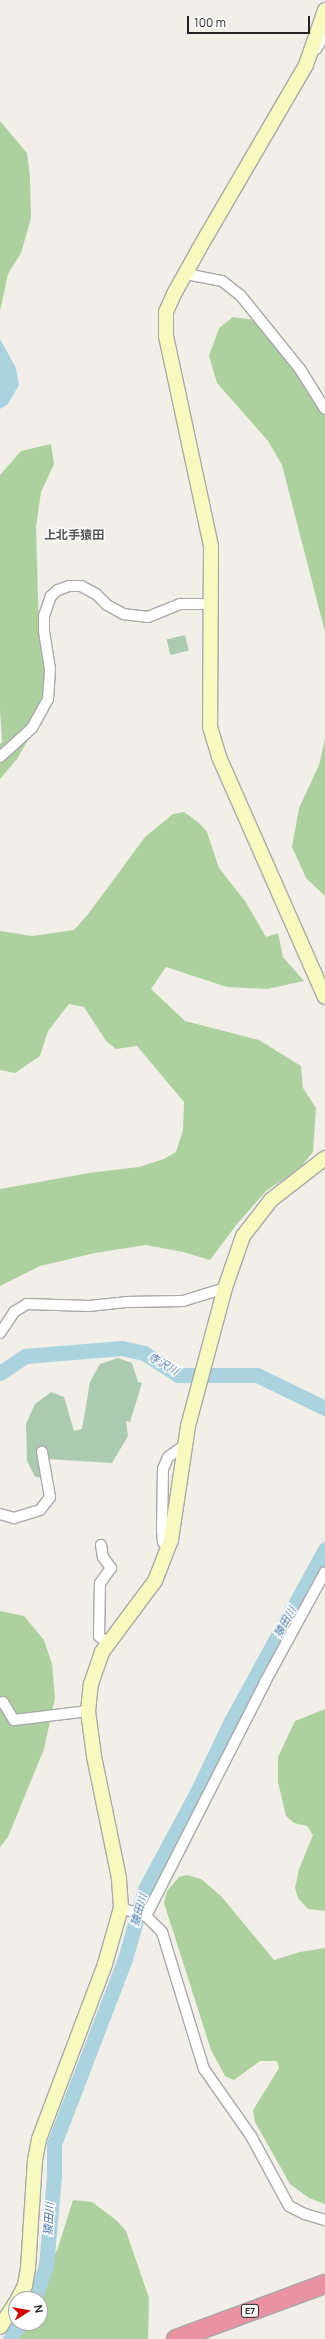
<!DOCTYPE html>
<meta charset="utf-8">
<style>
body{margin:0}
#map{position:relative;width:325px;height:2339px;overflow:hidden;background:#f2efe9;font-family:Manrope,"Noto Sans JP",sans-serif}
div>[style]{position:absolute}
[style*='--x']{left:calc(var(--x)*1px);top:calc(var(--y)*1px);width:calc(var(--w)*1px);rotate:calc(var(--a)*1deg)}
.forest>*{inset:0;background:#add19e}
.cemetery>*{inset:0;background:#aacbaf;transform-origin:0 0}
.water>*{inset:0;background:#aad3df}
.river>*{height:15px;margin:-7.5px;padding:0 7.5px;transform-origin:7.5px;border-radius:7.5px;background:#aad3df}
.roads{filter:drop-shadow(1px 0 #a9a9a9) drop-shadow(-1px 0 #a9a9a9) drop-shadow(0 1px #a9a9a9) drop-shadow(0 -1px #a9a9a9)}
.street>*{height:10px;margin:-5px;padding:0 5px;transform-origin:5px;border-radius:5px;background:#fff}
.secondary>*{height:14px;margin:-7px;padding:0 7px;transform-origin:7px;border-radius:7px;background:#f7fabf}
.highway>*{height:18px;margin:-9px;padding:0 9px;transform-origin:9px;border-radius:9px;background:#e892a2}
span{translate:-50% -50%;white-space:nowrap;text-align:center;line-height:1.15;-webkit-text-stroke:3px #fff;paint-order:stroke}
.shield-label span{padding:1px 3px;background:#fff;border:1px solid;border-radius:3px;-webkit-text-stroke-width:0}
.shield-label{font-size:9px;color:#222;font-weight:700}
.water-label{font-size:11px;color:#4a7aab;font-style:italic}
.quarter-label{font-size:12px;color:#555;font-weight:700}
.north{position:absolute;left:8px;top:2291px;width:40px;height:40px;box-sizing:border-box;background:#fff;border:1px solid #a7a7a7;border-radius:50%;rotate:79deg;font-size:11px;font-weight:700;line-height:16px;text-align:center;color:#222}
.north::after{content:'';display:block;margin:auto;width:14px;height:18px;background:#d40000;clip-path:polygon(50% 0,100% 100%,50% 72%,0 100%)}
.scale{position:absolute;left:187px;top:16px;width:123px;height:18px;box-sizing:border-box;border:2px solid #222;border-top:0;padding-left:5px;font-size:12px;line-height:14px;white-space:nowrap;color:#222;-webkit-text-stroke:3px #fff;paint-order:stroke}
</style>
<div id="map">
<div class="forest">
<div style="clip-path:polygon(0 121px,27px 153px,30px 177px,31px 218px,21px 253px,8px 274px,0 311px)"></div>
<div style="clip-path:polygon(233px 317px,255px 320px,286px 342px,325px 402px,325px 632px,282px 465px,268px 441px,217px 383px,209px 356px,219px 328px)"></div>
<div style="clip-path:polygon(51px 444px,54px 464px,41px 492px,36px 527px,39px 632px,45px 677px,38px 723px,17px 759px,0 779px,0 744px,2px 742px,0 709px,0 475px,21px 451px)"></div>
<div style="clip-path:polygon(325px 739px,325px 896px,306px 878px,292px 847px,299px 808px,319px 765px)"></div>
<div style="clip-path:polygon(184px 812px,199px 823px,207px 832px,219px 868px,245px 901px,266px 937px,278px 933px,283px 957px,304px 981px,267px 989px,227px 987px,166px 967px,151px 989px,185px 1021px,259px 1040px,301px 1066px,303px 1088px,316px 1108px,313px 1152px,299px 1169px,266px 1191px,237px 1224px,210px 1260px,183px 1252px,146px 1245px,95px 1253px,40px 1266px,0 1286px,0 1189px,89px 1173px,139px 1167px,164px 1159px,176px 1152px,183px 1130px,184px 1102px,137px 1046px,116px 1049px,106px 1041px,84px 1007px,69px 1004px,48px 1031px,40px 1056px,15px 1073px,0 1070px,0 931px,32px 936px,74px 930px,89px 913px,145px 837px,173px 814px)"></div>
<div style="clip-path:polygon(0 1611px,24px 1616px,44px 1640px,52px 1664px,55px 1698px,44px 1749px,8px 1837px,0 1847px)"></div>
<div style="clip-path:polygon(325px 1709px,325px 1911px,308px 1909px,298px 1898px,295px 1888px,299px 1869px,313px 1835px,307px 1826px,294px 1823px,286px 1816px,278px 1782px,278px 1757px,295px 1721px)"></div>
<div style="clip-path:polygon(187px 1875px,201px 1879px,221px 1896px,274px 1960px,300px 1952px,325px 1948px,325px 2204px,309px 2198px,290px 2184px,255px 2122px,253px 2110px,279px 2068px,277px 2061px,260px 2061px,234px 2080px,225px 2076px,211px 2050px,164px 1903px,167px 1891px,179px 1877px)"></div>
<div style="clip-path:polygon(73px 2200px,92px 2202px,116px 2220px,126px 2231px,149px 2298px,148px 2339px,4px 2339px,16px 2315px,16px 2323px,40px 2323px,40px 2299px,27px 2299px,43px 2277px,58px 2248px)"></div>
</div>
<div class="cemetery">
<div style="left:185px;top:635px;width:16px;height:19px;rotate:76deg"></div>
<div style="clip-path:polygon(118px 1358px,132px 1363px,138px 1382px,142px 1383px,130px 1422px,126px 1421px,128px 1436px,112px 1463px,47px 1459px,51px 1478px,35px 1477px,27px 1461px,26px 1424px,35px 1404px,51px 1392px,64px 1397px,74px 1431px,82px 1429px,90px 1382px,100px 1364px)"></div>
</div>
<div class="water">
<div style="clip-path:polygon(0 339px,16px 368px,19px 385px,8px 404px,0 409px)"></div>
</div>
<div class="river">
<div style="--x:0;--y:1373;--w:30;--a:-34"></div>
<div style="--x:25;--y:1356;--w:97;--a:-4.7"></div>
<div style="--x:122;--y:1348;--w:23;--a:13"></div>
<div style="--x:144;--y:1353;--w:40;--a:32.9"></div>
<div style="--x:178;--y:1375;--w:79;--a:0"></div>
<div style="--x:257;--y:1375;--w:76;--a:25.9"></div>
<div style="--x:34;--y:2299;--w:35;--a:-70"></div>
<div style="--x:46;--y:2266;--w:90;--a:-84.9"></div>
<div style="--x:54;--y:2176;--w:32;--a:-90"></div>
<div style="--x:54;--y:2144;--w:198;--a:-69"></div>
<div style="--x:125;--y:1959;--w:73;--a:-74.1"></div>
<div style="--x:145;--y:1889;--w:110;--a:-61.8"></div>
<div style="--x:197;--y:1792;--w:79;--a:-64.4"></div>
<div style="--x:231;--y:1721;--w:196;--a:-61.3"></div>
<div style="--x:10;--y:2339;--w:19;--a:-58"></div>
</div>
<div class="roads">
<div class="street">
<div style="--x:316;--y:49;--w:17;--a:-57"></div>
<div style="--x:186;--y:274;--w:37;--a:11"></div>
<div style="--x:222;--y:281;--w:24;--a:38"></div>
<div style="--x:241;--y:296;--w:94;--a:51.1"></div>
<div style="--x:300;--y:369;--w:47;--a:58"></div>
<div style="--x:0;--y:757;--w:43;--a:-42.2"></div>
<div style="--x:32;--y:728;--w:33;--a:-61"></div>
<div style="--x:48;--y:699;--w:30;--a:-86"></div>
<div style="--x:50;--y:669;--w:39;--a:-99"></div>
<div style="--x:44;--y:630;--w:14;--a:-90"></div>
<div style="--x:44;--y:616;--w:21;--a:-71"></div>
<div style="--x:51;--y:596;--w:9;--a:-41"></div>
<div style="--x:58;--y:590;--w:12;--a:-20"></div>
<div style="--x:69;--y:586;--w:12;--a:0"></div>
<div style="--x:81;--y:586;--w:17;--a:28"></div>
<div style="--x:96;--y:594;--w:16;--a:45"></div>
<div style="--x:107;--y:605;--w:18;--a:29"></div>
<div style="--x:123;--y:614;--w:25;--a:7"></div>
<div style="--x:148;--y:617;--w:35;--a:-22"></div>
<div style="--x:180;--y:604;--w:31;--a:0"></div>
<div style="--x:0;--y:1333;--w:25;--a:-56"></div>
<div style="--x:14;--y:1312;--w:15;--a:-32"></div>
<div style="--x:27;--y:1304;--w:62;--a:1.8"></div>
<div style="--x:89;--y:1306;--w:37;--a:-6"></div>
<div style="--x:126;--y:1302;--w:57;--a:-1"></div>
<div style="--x:183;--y:1301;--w:44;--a:-17.2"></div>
<div style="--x:0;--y:1514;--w:15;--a:16"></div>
<div style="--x:14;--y:1518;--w:27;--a:-17"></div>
<div style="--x:40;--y:1510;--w:16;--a:-52"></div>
<div style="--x:50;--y:1497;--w:46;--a:-100.1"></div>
<div style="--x:101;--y:1545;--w:12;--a:81"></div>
<div style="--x:103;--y:1557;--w:14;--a:54"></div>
<div style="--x:111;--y:1568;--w:19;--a:126"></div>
<div style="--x:100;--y:1583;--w:53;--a:91.1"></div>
<div style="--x:99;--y:1636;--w:12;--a:42"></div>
<div style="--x:168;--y:1548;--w:8;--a:-130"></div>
<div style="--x:163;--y:1542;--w:11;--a:-95"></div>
<div style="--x:162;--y:1531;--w:62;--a:-89.1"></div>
<div style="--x:163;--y:1469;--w:13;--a:-67"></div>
<div style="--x:168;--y:1457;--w:21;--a:-35"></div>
<div style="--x:3;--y:1702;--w:21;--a:59"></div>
<div style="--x:14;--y:1720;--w:75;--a:-6.9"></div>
<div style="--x:121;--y:1908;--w:26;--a:18"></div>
<div style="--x:146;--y:1916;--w:23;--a:45"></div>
<div style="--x:162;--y:1932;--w:143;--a:73"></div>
<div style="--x:204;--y:2069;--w:82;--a:55"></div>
<div style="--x:251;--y:2136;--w:80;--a:61.5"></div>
<div style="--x:289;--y:2206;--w:18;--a:27"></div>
<div style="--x:305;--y:2214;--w:21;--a:17"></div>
<div style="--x:146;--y:1916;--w:263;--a:-63"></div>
<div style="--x:265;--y:1682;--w:125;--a:-61.4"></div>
</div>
<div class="secondary">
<div style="--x:325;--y:10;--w:58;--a:109.1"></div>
<div style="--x:306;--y:65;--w:213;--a:120.2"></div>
<div style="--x:199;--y:249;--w:51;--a:119.1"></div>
<div style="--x:174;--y:294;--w:20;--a:114"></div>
<div style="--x:166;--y:312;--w:24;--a:90"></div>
<div style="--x:166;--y:336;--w:215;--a:77.9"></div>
<div style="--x:211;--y:546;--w:181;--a:90.3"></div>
<div style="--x:210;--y:727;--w:31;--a:73"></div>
<div style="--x:219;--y:757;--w:262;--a:66.2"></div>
<div style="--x:18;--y:2299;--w:16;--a:-63"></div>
<div style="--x:25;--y:2285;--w:17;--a:-80"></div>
<div style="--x:28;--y:2268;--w:108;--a:-86.3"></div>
<div style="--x:35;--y:2160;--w:21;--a:-79"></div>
<div style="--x:39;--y:2139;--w:187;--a:-69.3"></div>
<div style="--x:105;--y:1964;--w:58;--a:-74.1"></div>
<div style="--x:121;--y:1908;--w:30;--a:-94"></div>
<div style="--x:119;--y:1878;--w:125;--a:-101.6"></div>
<div style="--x:94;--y:1756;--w:45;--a:-97.6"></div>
<div style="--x:88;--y:1711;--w:27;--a:-84"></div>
<div style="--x:91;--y:1684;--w:34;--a:-71"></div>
<div style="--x:102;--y:1652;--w:89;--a:-53.3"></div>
<div style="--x:155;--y:1581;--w:44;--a:-68.7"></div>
<div style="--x:171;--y:1540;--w:115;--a:-81.5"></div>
<div style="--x:188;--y:1426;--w:143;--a:-75"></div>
<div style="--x:225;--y:1288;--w:55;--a:-70.9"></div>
<div style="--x:243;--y:1236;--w:46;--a:-52.1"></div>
<div style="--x:271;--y:1200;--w:68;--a:-37.9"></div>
<div style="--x:0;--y:2327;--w:30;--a:-57"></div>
</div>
<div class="highway">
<div style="--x:176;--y:2339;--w:159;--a:-20.3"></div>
</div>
</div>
<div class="shield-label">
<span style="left:250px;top:2311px">E7</span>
</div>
<div class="water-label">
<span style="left:163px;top:1364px;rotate:30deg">寺沢川</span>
<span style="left:285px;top:1622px;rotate:-61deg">猿田川</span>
<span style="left:139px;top:1910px;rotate:-74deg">猿田川</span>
<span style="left:49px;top:2219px;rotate:-86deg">猿田川</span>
</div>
<div class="quarter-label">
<span style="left:74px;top:535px">上北手猿田</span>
</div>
<div class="north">N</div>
<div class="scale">100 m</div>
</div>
